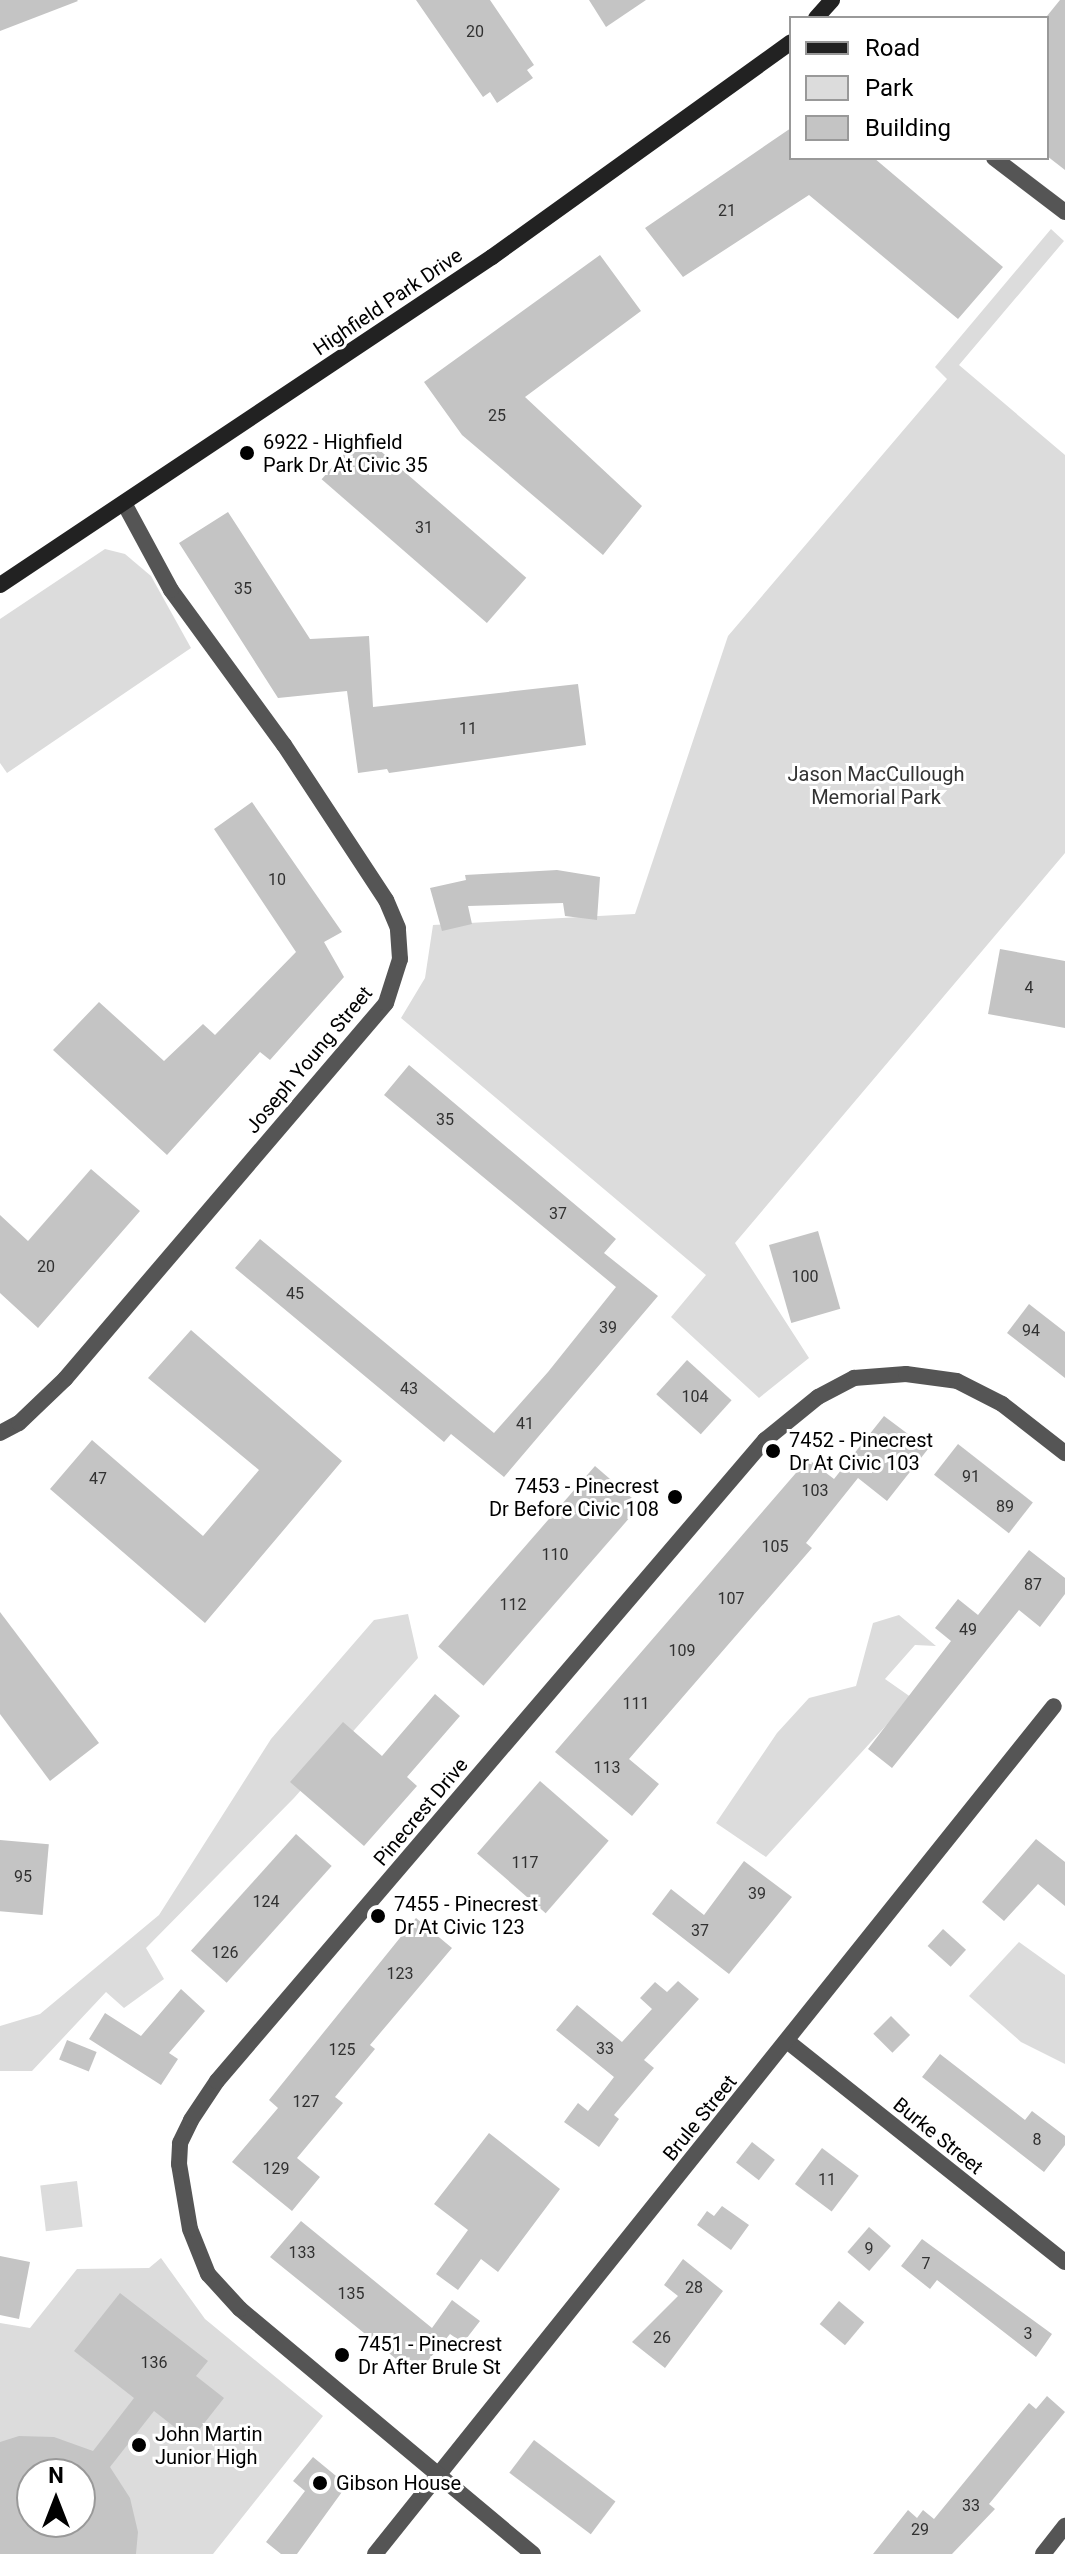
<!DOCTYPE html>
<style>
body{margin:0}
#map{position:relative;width:1065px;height:2554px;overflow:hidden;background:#fff;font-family:Roboto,sans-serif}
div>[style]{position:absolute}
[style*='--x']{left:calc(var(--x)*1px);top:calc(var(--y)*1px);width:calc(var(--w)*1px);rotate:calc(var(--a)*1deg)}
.green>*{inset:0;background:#dcdcdc;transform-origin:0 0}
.building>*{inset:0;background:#c4c4c4;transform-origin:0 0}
.street>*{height:16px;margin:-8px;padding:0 8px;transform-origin:8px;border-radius:8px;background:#555}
.secondary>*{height:16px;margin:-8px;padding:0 8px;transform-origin:8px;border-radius:8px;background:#222}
.dots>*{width:22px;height:22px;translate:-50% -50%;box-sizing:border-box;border:4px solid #fff;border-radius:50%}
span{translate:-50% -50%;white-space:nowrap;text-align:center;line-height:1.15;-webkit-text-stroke:6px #fff;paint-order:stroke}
.number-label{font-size:16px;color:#313131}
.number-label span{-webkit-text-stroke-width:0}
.street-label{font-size:20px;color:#000}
.poi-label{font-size:20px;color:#000}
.left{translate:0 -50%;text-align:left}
.right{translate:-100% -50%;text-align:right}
.park-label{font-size:20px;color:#333}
.legend{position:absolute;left:789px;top:16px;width:260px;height:144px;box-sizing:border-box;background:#fff;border:2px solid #999;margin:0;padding:10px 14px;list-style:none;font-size:24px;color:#000}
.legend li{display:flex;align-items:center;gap:16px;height:40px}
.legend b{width:40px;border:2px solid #999}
.north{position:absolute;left:16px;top:2458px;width:80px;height:80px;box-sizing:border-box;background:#fff;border:2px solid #999;border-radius:50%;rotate:0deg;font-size:22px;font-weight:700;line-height:32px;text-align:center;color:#000}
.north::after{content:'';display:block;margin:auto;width:28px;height:36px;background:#000;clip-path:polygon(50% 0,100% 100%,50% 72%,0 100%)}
</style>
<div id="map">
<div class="green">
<div style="clip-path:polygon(1051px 229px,1064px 241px,959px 365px,1065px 455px,1065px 853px,735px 1243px,809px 1358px,759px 1398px,671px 1317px,706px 1275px,401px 1018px,425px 978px,433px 925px,635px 914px,728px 636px,947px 379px,935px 367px)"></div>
<div style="clip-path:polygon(105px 549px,125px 554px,151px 576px,191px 648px,7px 773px,0 763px,0 619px)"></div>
<div style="clip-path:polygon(408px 1614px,418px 1658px,294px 1798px,146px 1948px,164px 1979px,124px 2008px,106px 1992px,32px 2071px,0 2071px,0 2026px,40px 2014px,159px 1915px,271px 1739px,374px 1620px)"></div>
<div style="clip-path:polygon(899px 1615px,936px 1646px,915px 1645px,885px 1679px,925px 1707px,891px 1720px,766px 1857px,716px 1823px,777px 1733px,809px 1698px,856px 1686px,873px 1623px)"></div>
<div style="clip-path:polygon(1019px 1942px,1065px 1975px,1065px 2064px,1021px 2042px,969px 1996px)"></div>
<div style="left:77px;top:2181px;width:46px;height:37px;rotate:83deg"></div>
<div style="clip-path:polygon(evenodd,161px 2258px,205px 2319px,323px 2416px,213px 2554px,0 2554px,0 2323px,30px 2328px,77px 2269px,149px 2268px,161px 2258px,32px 2474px,80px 2474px,80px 2522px,32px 2522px,32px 2474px)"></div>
</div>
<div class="building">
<div style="clip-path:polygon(0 0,77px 0,78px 1px,0 31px)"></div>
<div style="clip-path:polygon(416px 0,490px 0,534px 65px,527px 70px,533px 78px,497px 103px,490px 92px,483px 97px)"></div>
<div style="clip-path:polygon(589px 0,646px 0,606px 27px)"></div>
<div style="clip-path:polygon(1060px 0,1065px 0,1065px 170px,1047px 156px,1047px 16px)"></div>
<div style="clip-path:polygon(791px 128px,791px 158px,874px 158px,1003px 267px,958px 319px,809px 195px,683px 277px,645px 228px)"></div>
<div style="clip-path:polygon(600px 255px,641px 311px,525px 397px,642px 506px,603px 555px,462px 435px,424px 382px)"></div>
<div style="left:361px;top:434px;width:219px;height:60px;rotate:41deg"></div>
<div style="clip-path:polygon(228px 512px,310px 639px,369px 636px,373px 707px,578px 684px,586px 745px,389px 773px,387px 769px,358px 773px,347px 691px,278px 698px,179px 543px)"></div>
<div style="clip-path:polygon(252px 802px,342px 932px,324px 942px,344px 977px,270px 1060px,260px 1052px,167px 1155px,53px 1050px,99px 1002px,164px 1061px,203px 1024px,215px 1035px,296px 952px,214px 829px)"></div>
<div style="clip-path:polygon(557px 870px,600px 877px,597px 920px,565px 916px,563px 903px,468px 906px,472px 924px,442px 931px,430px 888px,466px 880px,465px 875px)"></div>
<div style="clip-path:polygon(1000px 949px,1065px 961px,1065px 1028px,988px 1014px)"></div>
<div style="clip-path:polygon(409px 1065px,616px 1239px,604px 1253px,658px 1296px,504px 1477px,451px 1434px,444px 1442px,235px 1268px,260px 1239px,494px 1433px,548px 1372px,616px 1287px,384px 1095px)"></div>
<div style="clip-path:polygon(91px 1169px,140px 1211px,38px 1328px,0 1293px,0 1215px,28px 1241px)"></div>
<div style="left:818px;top:1231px;width:81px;height:51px;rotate:74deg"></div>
<div style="clip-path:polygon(1029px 1304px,1065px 1332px,1065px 1378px,1007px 1333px)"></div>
<div style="clip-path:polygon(191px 1330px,342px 1461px,205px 1623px,50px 1489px,92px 1440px,203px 1536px,259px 1470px,148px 1378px)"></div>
<div style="left:687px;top:1360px;width:60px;height:46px;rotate:42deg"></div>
<div style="clip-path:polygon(884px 1416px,928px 1449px,887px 1501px,858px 1478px,806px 1543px,812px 1548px,629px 1759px,659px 1784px,632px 1816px,555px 1752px,808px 1459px,834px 1479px)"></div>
<div style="left:958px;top:1444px;width:95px;height:39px;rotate:38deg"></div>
<div style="left:595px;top:1466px;width:60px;height:239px;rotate:41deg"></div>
<div style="clip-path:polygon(1029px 1550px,1065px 1578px,1065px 1594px,1040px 1627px,1019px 1610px,892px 1768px,868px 1749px,951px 1641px,935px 1628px,958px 1599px,978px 1615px)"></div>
<div style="clip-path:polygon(0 1612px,99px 1743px,50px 1781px,0 1714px)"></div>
<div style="clip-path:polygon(435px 1694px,460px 1716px,407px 1777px,417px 1786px,364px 1846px,290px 1782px,343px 1722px,382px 1756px)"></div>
<div style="left:540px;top:1781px;width:91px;height:96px;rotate:41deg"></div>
<div style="left:296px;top:1834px;width:48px;height:157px;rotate:42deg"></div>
<div style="clip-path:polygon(1036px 1839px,1065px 1862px,1065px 1906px,1038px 1884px,1004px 1921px,982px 1902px)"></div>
<div style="left:0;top:1840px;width:49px;height:71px;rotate:5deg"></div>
<div style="clip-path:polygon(744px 1861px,792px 1897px,729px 1974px,652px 1914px,671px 1889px,704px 1915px)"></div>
<div style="clip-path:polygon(416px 1918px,452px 1948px,370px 2045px,375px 2049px,335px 2097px,343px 2103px,297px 2158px,320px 2177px,292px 2211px,232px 2162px,278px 2108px,269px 2100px)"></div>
<div style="left:943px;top:1929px;width:31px;height:23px;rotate:42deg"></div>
<div style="clip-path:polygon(678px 1981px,699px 1999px,644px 2060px,654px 2068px,614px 2115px,619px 2119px,599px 2147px,564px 2122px,578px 2103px,588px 2111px,614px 2077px,556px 2030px,577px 2005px,622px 2042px,652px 2009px,640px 1998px,655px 1982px,667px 1992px)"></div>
<div style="clip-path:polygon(181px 1989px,205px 2011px,169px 2053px,178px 2059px,161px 2085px,89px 2039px,105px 2013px,141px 2036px)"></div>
<div style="left:891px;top:2016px;width:27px;height:25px;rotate:45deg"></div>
<div style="left:67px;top:2040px;width:32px;height:21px;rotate:22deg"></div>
<div style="clip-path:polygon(940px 2054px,1025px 2120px,1032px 2111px,1065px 2136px,1065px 2145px,1044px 2172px,922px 2077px)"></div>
<div style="clip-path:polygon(489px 2133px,560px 2189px,498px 2272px,481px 2259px,458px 2290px,436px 2274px,468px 2230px,434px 2204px)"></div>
<div style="left:752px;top:2142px;width:29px;height:26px;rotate:38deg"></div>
<div style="left:822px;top:2148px;width:46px;height:45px;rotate:37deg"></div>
<div style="clip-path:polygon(722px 2206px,749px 2225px,731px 2250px,697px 2225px,707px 2211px,714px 2216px)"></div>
<div style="clip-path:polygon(301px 2221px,432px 2328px,452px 2300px,480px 2321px,463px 2343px,450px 2334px,416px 2375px,270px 2257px)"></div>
<div style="left:869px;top:2227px;width:29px;height:33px;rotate:41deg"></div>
<div style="clip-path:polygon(922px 2239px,1052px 2334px,1036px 2357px,937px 2280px,930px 2289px,901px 2266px)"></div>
<div style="clip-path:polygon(0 2256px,30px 2262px,19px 2319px,0 2315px)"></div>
<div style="clip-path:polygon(683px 2259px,723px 2291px,665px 2368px,632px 2342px,678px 2296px,664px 2285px)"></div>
<div style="clip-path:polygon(evenodd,120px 2293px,208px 2361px,196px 2376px,224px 2398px,191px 2440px,154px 2411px,110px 2467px,130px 2498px,138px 2532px,136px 2554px,0 2554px,0 2442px,19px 2436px,54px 2437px,93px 2451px,134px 2398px,74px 2351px,120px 2293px,32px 2474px,80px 2474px,80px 2522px,32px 2522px,32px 2474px)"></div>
<div style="left:839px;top:2301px;width:33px;height:30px;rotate:40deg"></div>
<div style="clip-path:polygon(1047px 2396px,1065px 2412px,989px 2504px,995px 2509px,952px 2554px,873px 2554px,908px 2510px,917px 2518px,923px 2510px,934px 2519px,1029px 2403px,1036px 2409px)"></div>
<div style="left:534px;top:2440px;width:102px;height:41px;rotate:37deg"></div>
<div style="clip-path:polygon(313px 2457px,347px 2485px,297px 2554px,281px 2554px,266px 2542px,305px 2491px,293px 2481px)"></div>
</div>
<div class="street">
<div style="--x:994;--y:158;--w:89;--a:37.3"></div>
<div style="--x:0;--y:1433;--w:21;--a:-28"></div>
<div style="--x:19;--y:1423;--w:64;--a:-43.7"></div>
<div style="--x:65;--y:1379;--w:494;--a:-49.5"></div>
<div style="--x:386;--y:1003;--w:46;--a:-72.3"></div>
<div style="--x:400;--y:959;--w:31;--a:-94"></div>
<div style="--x:398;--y:928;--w:30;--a:-113"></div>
<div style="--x:386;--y:900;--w:186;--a:-123.3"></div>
<div style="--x:284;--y:745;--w:192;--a:-126.1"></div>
<div style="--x:171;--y:590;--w:99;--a:-118.4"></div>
<div style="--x:787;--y:2041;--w:355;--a:38.5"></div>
<div style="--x:375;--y:2554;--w:1086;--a:-51.32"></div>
<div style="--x:533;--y:2554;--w:382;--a:-140.1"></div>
<div style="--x:240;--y:2309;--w:47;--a:-132.4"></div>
<div style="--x:208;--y:2274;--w:48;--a:-111.8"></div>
<div style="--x:190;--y:2229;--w:66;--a:-99.6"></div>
<div style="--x:179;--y:2164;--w:21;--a:-87"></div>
<div style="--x:180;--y:2143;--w:25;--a:-64"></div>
<div style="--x:191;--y:2120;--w:47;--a:-56.3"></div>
<div style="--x:217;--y:2081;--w:843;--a:-49.47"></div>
<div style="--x:765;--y:1440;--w:68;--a:-39.1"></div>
<div style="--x:818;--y:1397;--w:41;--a:-27.8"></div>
<div style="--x:854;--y:1378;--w:52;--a:-4.4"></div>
<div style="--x:906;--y:1374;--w:51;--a:7.8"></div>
<div style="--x:957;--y:1381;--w:51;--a:27.1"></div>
<div style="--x:1002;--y:1404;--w:80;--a:37.9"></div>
<div style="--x:1043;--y:2554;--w:36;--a:-52"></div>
</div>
<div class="secondary">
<div style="--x:816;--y:18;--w:24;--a:-48"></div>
<div style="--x:0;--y:585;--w:591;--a:-33.69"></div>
<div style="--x:492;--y:257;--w:368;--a:-35.7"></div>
</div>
<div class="dots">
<div style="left:247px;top:453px;background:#000"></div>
<div style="left:773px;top:1451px;background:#000"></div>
<div style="left:675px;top:1497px;background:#000"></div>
<div style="left:378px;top:1916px;background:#000"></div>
<div style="left:342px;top:2355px;background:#000"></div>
<div style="left:139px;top:2445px;background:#000"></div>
<div style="left:320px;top:2483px;background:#000"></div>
</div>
<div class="number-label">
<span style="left:475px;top:32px">20</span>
<span style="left:727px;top:211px">21</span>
<span style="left:497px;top:416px">25</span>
<span style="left:424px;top:528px">31</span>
<span style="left:243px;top:589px">35</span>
<span style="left:468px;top:729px">11</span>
<span style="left:277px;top:880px">10</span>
<span style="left:1029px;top:988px">4</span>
<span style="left:445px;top:1120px">35</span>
<span style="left:558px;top:1214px">37</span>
<span style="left:46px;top:1267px">20</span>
<span style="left:805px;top:1277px">100</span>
<span style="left:295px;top:1294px">45</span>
<span style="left:608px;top:1328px">39</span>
<span style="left:1031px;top:1331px">94</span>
<span style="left:409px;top:1389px">43</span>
<span style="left:695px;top:1397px">104</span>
<span style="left:525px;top:1424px">41</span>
<span style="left:971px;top:1477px">91</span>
<span style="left:98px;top:1479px">47</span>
<span style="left:815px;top:1491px">103</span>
<span style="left:1005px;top:1507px">89</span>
<span style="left:775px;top:1547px">105</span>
<span style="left:555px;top:1555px">110</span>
<span style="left:1033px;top:1585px">87</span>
<span style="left:731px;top:1599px">107</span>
<span style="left:513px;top:1605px">112</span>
<span style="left:968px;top:1630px">49</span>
<span style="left:682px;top:1651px">109</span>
<span style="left:636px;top:1704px">111</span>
<span style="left:607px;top:1768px">113</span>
<span style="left:525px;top:1863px">117</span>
<span style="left:23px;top:1877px">95</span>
<span style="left:757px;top:1894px">39</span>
<span style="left:266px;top:1902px">124</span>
<span style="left:700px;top:1931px">37</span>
<span style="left:225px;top:1953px">126</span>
<span style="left:400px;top:1974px">123</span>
<span style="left:605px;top:2049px">33</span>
<span style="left:342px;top:2050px">125</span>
<span style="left:306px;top:2102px">127</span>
<span style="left:1037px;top:2140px">8</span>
<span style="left:276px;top:2169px">129</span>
<span style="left:827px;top:2180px">11</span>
<span style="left:869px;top:2249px">9</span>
<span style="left:302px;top:2253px">133</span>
<span style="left:926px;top:2264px">7</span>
<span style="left:694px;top:2288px">28</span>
<span style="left:351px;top:2294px">135</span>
<span style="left:1028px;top:2334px">3</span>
<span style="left:662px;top:2338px">26</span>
<span style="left:154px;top:2363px">136</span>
<span style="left:971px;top:2506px">33</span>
<span style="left:920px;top:2530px">29</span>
</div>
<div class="street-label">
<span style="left:388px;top:302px;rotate:-34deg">Highfield Park Drive</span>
<span style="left:309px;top:1060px;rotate:-50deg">Joseph Young Street</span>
<span style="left:421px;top:1812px;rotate:-50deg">Pinecrest Drive</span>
<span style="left:700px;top:2118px;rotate:-51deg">Brule Street</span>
<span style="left:938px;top:2136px;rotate:39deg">Burke Street</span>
</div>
<div class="poi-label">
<span class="left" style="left:263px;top:454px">6922 - Highfield<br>Park Dr At Civic 35</span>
<span class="left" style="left:789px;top:1452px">7452 - Pinecrest<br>Dr At Civic 103</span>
<span class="right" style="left:659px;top:1498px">7453 - Pinecrest<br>Dr Before Civic 108</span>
<span class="left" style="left:394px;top:1916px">7455 - Pinecrest<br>Dr At Civic 123</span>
<span class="left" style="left:358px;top:2356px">7451 - Pinecrest<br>Dr After Brule St</span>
<span class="left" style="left:155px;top:2446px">John Martin<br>Junior High</span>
<span class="left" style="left:336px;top:2483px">Gibson House</span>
</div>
<div class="park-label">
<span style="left:876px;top:786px">Jason MacCullough<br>Memorial Park</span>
</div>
<ul class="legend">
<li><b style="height:10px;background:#222"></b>Road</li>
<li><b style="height:22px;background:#dcdcdc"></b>Park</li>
<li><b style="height:22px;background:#c4c4c4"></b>Building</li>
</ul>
<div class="north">N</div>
</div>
